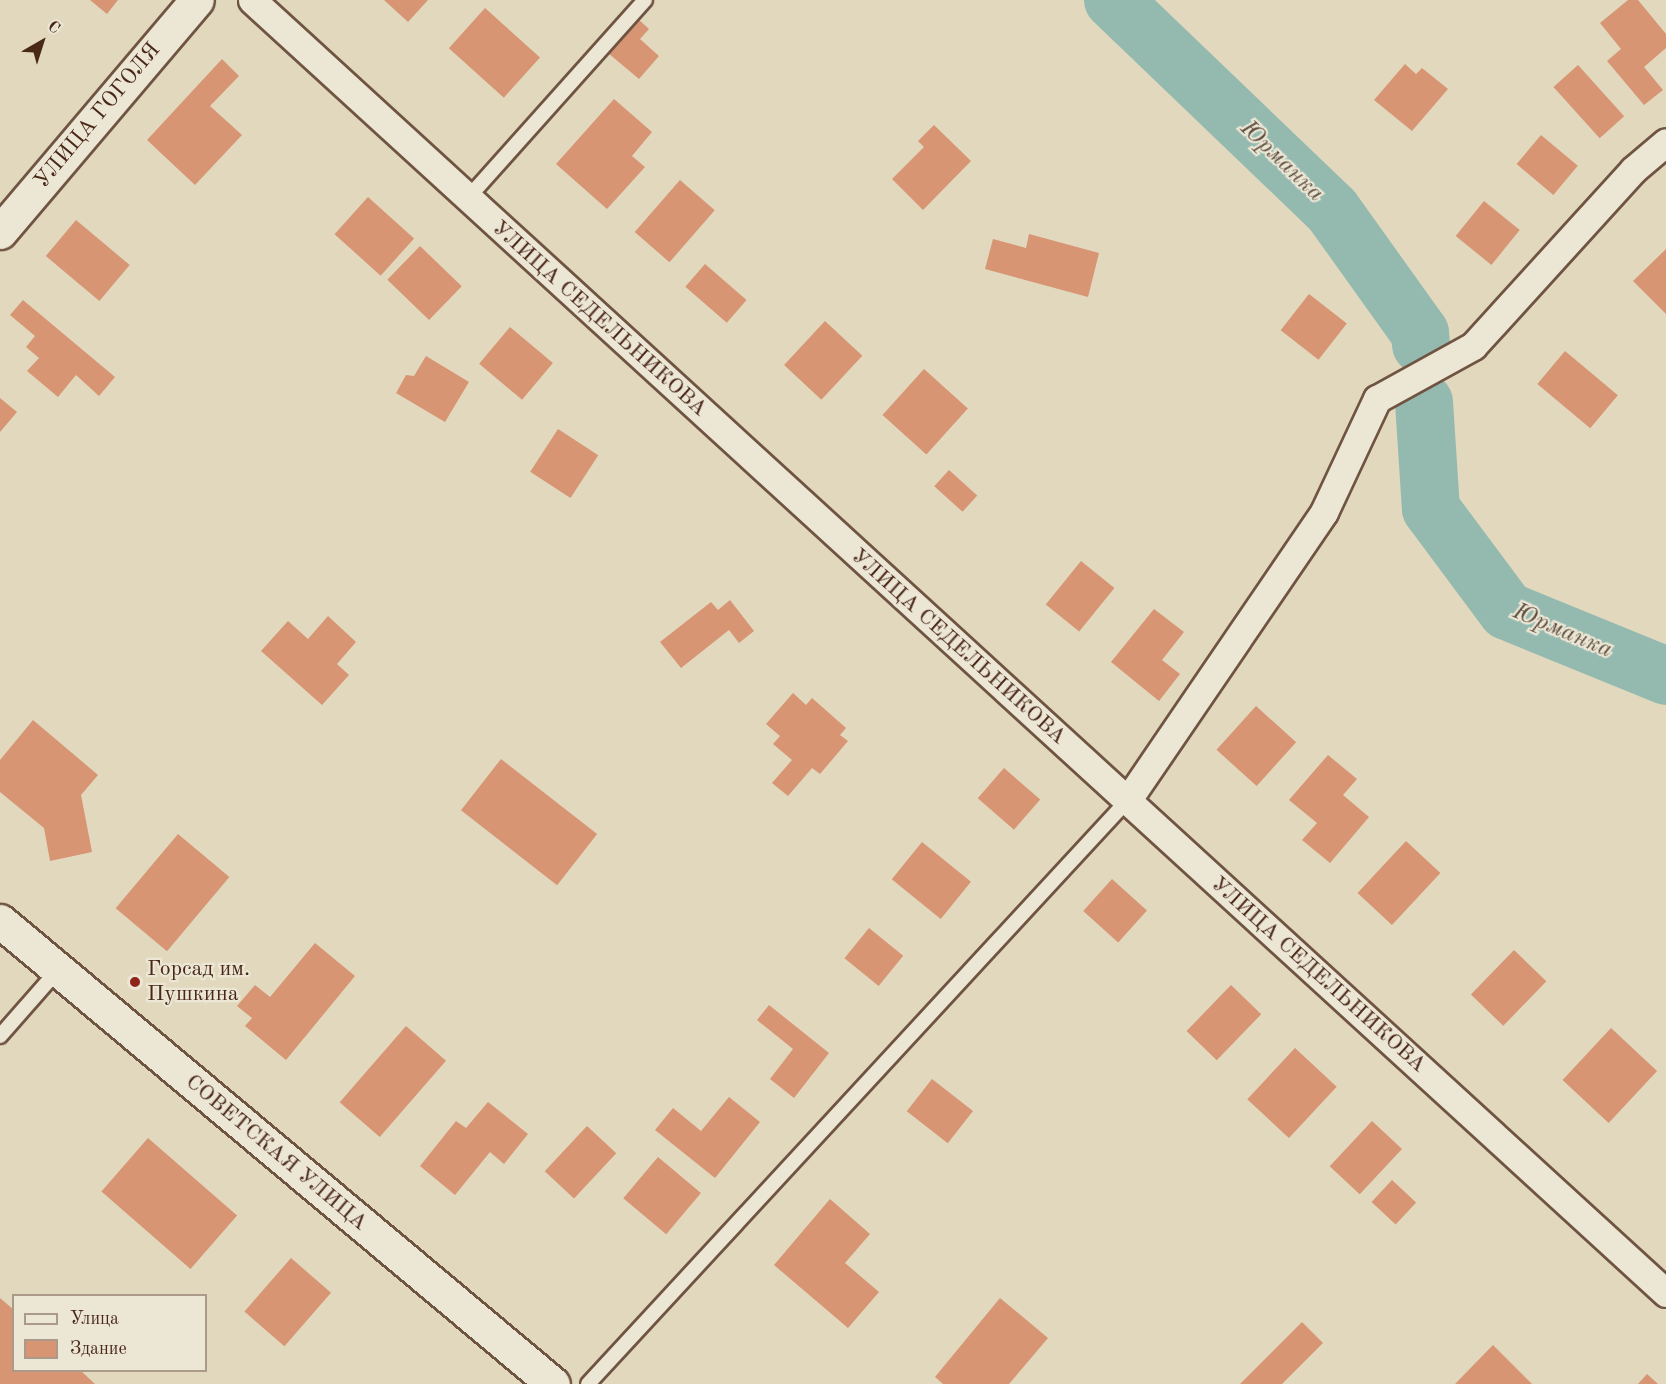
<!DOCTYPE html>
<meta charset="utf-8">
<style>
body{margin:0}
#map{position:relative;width:1666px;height:1384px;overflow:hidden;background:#e1d8be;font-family:"Old Standard TT",serif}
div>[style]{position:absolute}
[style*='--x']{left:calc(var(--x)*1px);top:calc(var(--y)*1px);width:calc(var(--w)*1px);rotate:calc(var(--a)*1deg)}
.river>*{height:58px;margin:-29px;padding:0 29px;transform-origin:29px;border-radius:29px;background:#94bab0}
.building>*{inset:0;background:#d79573;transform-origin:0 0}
.roads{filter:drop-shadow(2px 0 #705442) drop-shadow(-2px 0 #705442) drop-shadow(0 2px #705442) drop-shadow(0 -2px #705442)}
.service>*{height:14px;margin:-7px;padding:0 7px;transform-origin:7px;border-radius:7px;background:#ece6d5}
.minor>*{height:27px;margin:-13.5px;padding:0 13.5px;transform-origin:13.5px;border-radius:13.5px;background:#ece6d5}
.secondary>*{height:33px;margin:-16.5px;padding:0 16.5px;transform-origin:16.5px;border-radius:16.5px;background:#ece6d5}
.dots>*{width:16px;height:16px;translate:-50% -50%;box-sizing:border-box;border:3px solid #ece6d5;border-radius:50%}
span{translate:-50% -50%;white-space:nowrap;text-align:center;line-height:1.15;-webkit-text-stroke:4.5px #ece6d5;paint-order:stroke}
.street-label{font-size:22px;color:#4a2818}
.poi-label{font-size:22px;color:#4a2818}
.left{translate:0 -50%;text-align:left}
.water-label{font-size:24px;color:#5c4c3e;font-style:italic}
.legend{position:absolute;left:12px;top:1294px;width:195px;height:78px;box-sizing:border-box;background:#ece6d5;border:2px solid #ab9a89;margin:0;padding:8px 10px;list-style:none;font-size:18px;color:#4a2818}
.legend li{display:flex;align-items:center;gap:12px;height:30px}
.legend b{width:30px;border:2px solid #ab9a89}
.north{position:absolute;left:12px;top:12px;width:60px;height:60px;-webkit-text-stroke:4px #ece6d5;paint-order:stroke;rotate:39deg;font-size:16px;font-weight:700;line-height:24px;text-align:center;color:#4a2818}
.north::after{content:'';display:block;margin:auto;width:21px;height:27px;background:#4a2818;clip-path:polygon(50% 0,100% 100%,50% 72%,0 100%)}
</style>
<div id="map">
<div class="river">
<div style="--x:1113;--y:0;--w:303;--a:43.8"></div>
<div style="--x:1332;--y:210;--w:151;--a:54.4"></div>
<div style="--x:1420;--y:333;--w:12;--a:85"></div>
<div style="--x:1424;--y:402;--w:107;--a:86.3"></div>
<div style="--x:1431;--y:509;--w:127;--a:53.3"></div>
<div style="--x:1507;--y:611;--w:172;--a:22.2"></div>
</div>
<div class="building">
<div style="clip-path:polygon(90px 0,118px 0,107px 14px)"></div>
<div style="clip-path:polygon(384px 0,428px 0,408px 22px)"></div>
<div style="clip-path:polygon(1628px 0,1638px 0,1666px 34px,1666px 48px,1644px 67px,1663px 90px,1644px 105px,1607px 61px,1621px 49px,1600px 23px)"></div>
<div style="left:485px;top:8px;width:74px;height:54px;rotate:42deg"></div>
<div style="clip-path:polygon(638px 19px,649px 29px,640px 39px,659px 56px,639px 79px,608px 53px)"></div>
<div style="clip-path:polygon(222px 59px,239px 76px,210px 106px,242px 135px,195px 185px,147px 140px)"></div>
<div style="clip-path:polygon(1405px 64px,1416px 74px,1422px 68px,1448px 89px,1412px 131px,1374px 100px)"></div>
<div style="left:1578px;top:65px;width:69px;height:33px;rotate:48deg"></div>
<div style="clip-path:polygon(614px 99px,652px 132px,632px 156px,645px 167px,607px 209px,556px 164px)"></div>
<div style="clip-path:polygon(934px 125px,971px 161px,923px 210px,892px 179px,924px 147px,918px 141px)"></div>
<div style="left:1541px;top:135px;width:48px;height:38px;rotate:40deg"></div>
<div style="left:680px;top:180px;width:46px;height:69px;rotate:41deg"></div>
<div style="left:368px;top:197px;width:62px;height:50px;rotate:42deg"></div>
<div style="left:1484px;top:201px;width:46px;height:45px;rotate:39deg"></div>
<div style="left:76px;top:220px;width:70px;height:47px;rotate:40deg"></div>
<div style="clip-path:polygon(1029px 234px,1099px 253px,1088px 297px,985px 269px,993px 239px,1026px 248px)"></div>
<div style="left:420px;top:246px;width:58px;height:47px;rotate:44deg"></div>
<div style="clip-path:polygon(1666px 249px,1666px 314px,1633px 281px)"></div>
<div style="left:705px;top:264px;width:55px;height:30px;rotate:41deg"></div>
<div style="left:1309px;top:294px;width:48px;height:46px;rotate:38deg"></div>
<div style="clip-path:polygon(23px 300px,115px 377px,99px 396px,76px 375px,58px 397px,27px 371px,39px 358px,26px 347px,35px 336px,10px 315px)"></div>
<div style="left:825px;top:321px;width:51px;height:60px;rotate:43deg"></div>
<div style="left:510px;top:327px;width:56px;height:48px;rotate:40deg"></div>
<div style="left:1565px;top:351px;width:69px;height:43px;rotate:40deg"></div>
<div style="clip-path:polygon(426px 356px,469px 382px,445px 422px,396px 393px,406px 375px,414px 376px)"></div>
<div style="left:924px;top:369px;width:59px;height:62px;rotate:42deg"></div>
<div style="clip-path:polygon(0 398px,17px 412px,0 432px)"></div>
<div style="left:558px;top:429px;width:48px;height:51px;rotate:33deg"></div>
<div style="left:949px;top:470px;width:38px;height:22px;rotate:42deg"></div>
<div style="left:1081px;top:561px;width:43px;height:56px;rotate:39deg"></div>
<div style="clip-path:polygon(730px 600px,754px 631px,739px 643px,729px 630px,681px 668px,660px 642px,711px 602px,718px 610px)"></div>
<div style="clip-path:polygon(1154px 609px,1184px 632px,1162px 660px,1180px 674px,1159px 701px,1111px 662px)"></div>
<div style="clip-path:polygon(328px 616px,356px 642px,337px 664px,349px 675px,322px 705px,261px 651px,288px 621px,308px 639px)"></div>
<div style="clip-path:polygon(793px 693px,806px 705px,812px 698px,846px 728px,840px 735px,848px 741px,820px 774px,812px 768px,788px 796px,772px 783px,792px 760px,773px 744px,780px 736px,766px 724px)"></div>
<div style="left:1256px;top:706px;width:54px;height:59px;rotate:42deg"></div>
<div style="clip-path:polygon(33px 720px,98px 775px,81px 795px,92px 852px,50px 861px,44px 828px,0 792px,0 760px)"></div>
<div style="clip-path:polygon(1328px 755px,1357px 779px,1343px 795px,1369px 817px,1330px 863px,1302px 840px,1317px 823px,1289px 800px)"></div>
<div style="left:501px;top:759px;width:122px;height:65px;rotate:38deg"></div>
<div style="left:1004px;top:768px;width:48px;height:40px;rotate:41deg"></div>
<div style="left:178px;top:834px;width:67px;height:97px;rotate:40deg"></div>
<div style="left:1406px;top:841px;width:47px;height:71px;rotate:43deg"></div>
<div style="left:922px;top:842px;width:63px;height:48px;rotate:39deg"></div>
<div style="left:1112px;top:879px;width:47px;height:43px;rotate:42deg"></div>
<div style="left:869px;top:928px;width:44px;height:39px;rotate:39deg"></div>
<div style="clip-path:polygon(315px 943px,355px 976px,286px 1060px,245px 1026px,252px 1018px,237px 1006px,255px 985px,270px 997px)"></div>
<div style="left:1514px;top:950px;width:45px;height:62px;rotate:44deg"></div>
<div style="left:1231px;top:985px;width:42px;height:64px;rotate:44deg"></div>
<div style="clip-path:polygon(769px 1005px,829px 1053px,794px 1098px,770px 1079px,793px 1049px,757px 1020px)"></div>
<div style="left:406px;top:1026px;width:53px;height:101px;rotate:41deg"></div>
<div style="left:1611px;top:1028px;width:63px;height:71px;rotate:43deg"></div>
<div style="left:1295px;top:1048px;width:57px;height:70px;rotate:43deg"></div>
<div style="left:932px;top:1079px;width:52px;height:41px;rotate:38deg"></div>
<div style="clip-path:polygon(729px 1097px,760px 1122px,715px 1178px,655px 1130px,673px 1108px,701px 1131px)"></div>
<div style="clip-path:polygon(488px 1102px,528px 1134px,504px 1164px,490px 1152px,455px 1195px,420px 1166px,456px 1121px,466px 1128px)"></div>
<div style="left:1372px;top:1121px;width:41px;height:62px;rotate:43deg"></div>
<div style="left:587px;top:1126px;width:40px;height:62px;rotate:43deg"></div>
<div style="left:148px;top:1138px;width:118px;height:71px;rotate:41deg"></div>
<div style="left:658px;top:1157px;width:56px;height:54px;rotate:40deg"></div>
<div style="left:1392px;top:1180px;width:33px;height:30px;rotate:43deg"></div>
<div style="clip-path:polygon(830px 1199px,870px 1234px,845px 1263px,879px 1292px,848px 1328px,774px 1265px)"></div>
<div style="left:291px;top:1258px;width:53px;height:71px;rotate:41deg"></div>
<div style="clip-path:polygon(0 1298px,14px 1310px,14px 1370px,80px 1370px,95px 1384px,0 1384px)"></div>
<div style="clip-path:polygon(1000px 1298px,1048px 1338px,1009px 1384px,943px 1384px,935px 1377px)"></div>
<div style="clip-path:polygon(1302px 1322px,1323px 1343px,1282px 1384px,1240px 1384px)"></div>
<div style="clip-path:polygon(1493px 1345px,1532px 1384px,1455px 1384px)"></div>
<div style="clip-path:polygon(1647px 1374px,1658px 1384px,1638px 1384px)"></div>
</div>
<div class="roads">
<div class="service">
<div style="--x:467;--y:199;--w:267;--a:-48.2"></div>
<div style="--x:0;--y:1036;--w:88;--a:-48.7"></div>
<div style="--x:588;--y:1384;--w:794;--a:-47.25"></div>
</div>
<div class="minor">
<div style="--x:252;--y:0;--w:1916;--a:42.44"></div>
<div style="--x:1127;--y:801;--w:350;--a:-55.7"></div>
<div style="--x:1324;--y:512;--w:125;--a:-64.9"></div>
<div style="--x:1377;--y:399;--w:110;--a:-28.9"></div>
<div style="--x:1473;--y:346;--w:238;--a:-47.7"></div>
<div style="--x:1633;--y:170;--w:43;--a:-40.3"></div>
</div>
<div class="secondary">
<div style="--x:0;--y:232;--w:304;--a:-49.7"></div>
<div style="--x:0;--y:921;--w:721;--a:39.94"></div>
</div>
</div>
<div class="dots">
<div style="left:135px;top:982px;background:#8f2418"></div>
</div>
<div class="street-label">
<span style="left:98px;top:116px;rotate:-50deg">УЛИЦА ГОГОЛЯ</span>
<span style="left:599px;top:319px;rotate:42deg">УЛИЦА СЕДЕЛЬНИКОВА</span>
<span style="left:958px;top:647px;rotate:42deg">УЛИЦА СЕДЕЛЬНИКОВА</span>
<span style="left:1318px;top:975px;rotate:42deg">УЛИЦА СЕДЕЛЬНИКОВА</span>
<span style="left:276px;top:1153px;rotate:40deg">СОВЕТСКАЯ УЛИЦА</span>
</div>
<div class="poi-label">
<span class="left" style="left:147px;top:982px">Горсад им.<br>Пушкина</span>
</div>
<div class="water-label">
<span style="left:1281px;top:162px;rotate:44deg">Юрманка</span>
<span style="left:1562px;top:632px;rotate:23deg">Юрманка</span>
</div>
<ul class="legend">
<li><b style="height:8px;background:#ece6d5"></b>Улица</li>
<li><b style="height:16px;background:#d79573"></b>Здание</li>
</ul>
<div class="north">С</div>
</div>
